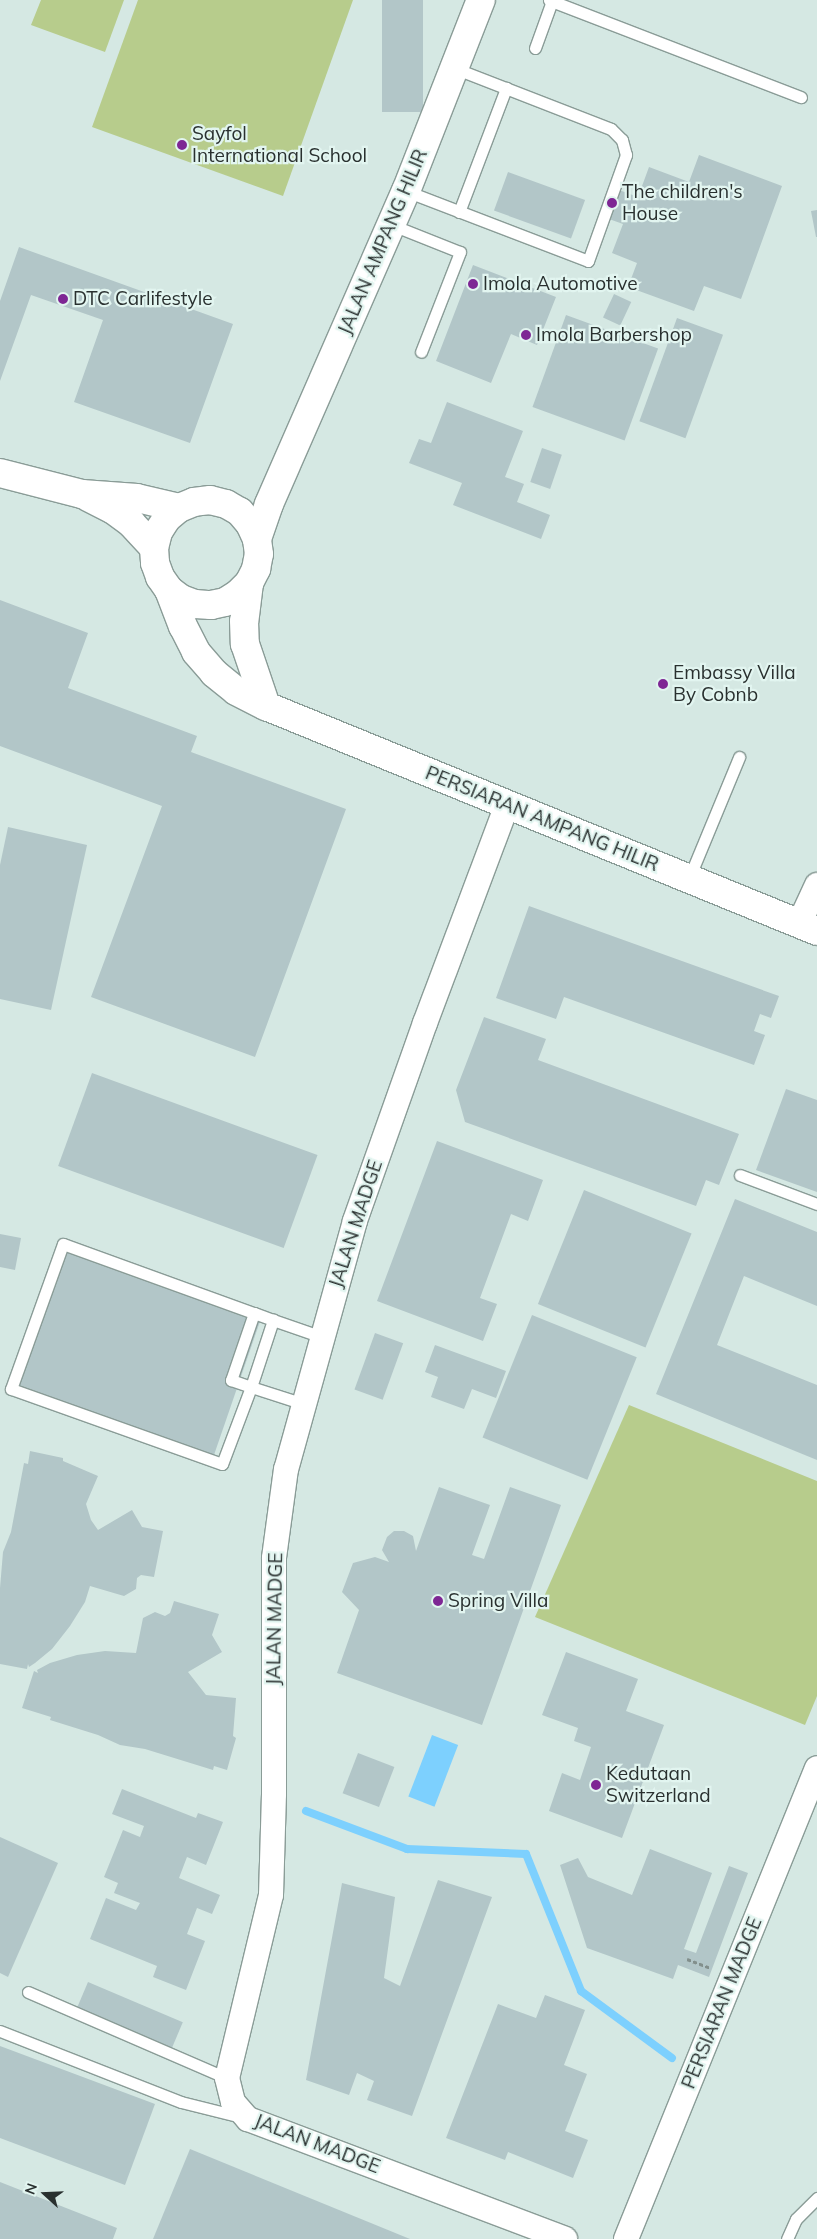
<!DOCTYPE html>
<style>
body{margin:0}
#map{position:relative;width:817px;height:2239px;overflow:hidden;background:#d5e8e3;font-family:Mulish,sans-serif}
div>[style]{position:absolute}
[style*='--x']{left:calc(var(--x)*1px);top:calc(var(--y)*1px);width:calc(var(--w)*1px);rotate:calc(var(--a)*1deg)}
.green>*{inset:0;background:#b7cc8c}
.water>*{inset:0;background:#7dd0fe;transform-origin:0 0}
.stream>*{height:8px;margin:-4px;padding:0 4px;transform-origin:4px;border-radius:4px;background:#7dd0fe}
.building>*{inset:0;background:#b2c6c8;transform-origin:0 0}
.path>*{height:3px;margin-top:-1.5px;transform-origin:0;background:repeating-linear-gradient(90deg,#828f8c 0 4px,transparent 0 6.5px)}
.roads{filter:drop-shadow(1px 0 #8a9c97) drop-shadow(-1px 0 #8a9c97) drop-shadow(0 1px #8a9c97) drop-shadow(0 -1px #8a9c97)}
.lane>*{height:11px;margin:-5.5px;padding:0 5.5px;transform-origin:5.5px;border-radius:5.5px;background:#fff}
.street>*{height:24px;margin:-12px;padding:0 12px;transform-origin:12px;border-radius:12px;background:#fff}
.secondary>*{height:28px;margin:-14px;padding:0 14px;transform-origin:14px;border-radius:14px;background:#fff}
.dots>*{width:14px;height:14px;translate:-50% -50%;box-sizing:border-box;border:2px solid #e2f5f0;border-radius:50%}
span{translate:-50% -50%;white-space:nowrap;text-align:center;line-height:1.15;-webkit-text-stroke:4.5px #e2f5f0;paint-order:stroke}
.poi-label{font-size:19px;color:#29302f}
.left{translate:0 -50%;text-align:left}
.street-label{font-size:19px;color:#29302f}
.north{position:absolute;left:20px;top:2169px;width:50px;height:50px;-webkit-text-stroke:4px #e2f5f0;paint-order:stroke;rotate:290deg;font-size:14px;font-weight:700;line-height:20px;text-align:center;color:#29302f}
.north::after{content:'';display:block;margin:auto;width:18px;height:22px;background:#29302f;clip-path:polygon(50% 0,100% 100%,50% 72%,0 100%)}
</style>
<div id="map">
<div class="green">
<div style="clip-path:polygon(41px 0,124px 0,105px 52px,31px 25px)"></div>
<div style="clip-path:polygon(138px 0,353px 0,283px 196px,92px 127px)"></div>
<div style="clip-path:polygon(629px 1405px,817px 1481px,817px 1696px,805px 1725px,535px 1617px)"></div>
</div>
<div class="water">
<div style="left:432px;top:1735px;width:28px;height:66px;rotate:21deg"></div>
</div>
<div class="stream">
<div style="--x:306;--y:1811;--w:108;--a:20.6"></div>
<div style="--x:407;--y:1849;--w:119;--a:2.4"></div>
<div style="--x:526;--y:1854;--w:148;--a:68.1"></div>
<div style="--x:581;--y:1991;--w:113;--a:36.4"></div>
</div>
<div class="building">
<div style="left:382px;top:0;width:41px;height:112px"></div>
<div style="clip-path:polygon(699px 155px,782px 186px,741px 299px,704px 286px,694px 311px,628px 287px,637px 263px,612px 253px,623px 224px,609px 219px,619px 190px,638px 197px,649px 167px,689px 182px)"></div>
<div style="left:508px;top:172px;width:82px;height:41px;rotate:20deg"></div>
<div style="clip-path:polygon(817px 210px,817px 237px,816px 237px,811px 211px)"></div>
<div style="clip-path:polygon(19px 247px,233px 324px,190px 443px,74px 402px,103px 320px,31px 295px,0 381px,0 301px)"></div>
<div style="clip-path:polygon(473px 265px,556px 297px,537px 345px,511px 334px,491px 383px,436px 361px)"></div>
<div style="left:614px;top:294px;width:19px;height:26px;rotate:25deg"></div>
<div style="left:566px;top:315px;width:98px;height:98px;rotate:20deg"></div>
<div style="left:677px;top:318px;width:49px;height:110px;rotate:20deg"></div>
<div style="clip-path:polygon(447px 402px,523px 431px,505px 477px,524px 484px,517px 502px,550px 515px,541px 539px,453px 505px,462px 483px,409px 463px,419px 439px,431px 443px)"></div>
<div style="left:542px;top:448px;width:21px;height:36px;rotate:19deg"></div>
<div style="clip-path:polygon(0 600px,88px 633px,68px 688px,197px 736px,191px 752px,346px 809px,255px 1057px,91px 997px,162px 806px,0 746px)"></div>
<div style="clip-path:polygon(8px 827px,87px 845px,51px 1010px,0 999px,0 865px)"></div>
<div style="clip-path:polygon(529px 906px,779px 996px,771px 1018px,760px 1014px,754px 1031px,765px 1035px,754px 1065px,564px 997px,556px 1019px,496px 998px)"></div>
<div style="clip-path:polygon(484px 1017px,546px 1039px,538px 1060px,739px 1134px,719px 1185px,706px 1180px,696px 1206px,465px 1122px,456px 1090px)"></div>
<div style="left:92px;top:1073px;width:240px;height:99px;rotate:20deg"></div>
<div style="clip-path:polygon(786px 1089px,817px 1100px,817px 1192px,756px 1170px)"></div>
<div style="clip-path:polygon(437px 1141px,543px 1180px,528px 1221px,511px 1214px,480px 1298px,497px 1304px,483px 1341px,377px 1301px)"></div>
<div style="left:584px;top:1190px;width:116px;height:123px;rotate:22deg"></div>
<div style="clip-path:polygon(735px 1199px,817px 1232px,817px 1306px,744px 1276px,717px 1345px,817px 1385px,817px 1460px,656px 1394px)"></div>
<div style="clip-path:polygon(0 1234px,21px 1238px,15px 1270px,0 1267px)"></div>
<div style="left:66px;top:1249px;width:207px;height:149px;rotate:19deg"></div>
<div style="left:532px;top:1315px;width:113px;height:132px;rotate:22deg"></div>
<div style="left:375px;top:1333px;width:30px;height:60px;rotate:20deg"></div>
<div style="clip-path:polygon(435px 1345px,506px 1371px,496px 1398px,472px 1389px,464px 1409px,431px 1397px,438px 1377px,425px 1372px)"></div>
<div style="clip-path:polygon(30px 1451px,63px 1458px,63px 1461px,98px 1476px,86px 1504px,91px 1520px,98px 1530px,132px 1510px,142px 1527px,163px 1531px,154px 1577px,141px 1575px,137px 1578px,136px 1589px,124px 1596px,90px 1586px,85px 1602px,70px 1626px,52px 1649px,35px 1663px,29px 1667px,28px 1664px,27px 1669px,0 1664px,0 1588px,3px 1552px,11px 1532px,24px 1463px,28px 1464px)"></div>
<div style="clip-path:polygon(439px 1487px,490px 1505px,472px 1555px,484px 1559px,510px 1487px,561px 1505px,482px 1725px,337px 1673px,359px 1610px,342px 1592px,353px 1563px,375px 1557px,389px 1562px,382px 1550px,387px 1537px,394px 1531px,404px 1531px,413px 1536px,416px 1551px)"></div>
<div style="clip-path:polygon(174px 1601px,219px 1614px,212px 1635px,222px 1652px,188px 1672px,206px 1695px,236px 1698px,233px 1736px,236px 1738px,227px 1770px,214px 1766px,213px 1770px,145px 1749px,120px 1745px,98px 1735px,50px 1720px,51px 1717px,22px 1708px,34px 1671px,38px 1673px,37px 1670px,50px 1663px,77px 1655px,105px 1651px,136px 1653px,143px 1618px,155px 1612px,165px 1616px,170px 1613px)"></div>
<div style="clip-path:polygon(566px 1652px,638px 1679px,626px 1711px,664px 1725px,622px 1838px,549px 1811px,562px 1773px,580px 1780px,591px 1747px,574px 1741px,578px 1728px,542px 1715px)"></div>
<div style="left:358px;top:1753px;width:39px;height:43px;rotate:21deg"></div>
<div style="clip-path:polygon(122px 1789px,196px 1818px,198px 1813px,223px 1822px,206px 1865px,187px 1857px,179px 1878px,220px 1895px,212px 1914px,197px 1908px,187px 1934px,205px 1941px,186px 1990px,153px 1977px,157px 1966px,90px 1939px,106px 1898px,136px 1910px,140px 1903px,114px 1893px,118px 1883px,104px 1877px,123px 1830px,140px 1837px,144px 1826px,112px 1814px)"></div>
<div style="clip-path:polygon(0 1837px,58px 1863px,8px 1977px,0 1973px)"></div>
<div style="clip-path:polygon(650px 1849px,712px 1873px,684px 1949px,696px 1953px,729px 1866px,748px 1873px,709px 1977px,678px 1965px,673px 1979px,587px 1948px,560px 1865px,578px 1858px,588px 1877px,632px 1895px)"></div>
<div style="clip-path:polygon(438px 1880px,492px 1897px,412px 2116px,367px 2100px,374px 2081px,357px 2073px,349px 2095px,306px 2080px,342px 1883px,395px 1897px,384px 1978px,400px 1986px)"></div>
<div style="left:88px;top:1982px;width:103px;height:29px;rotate:23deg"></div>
<div style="clip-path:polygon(545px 1995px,585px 2010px,564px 2065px,587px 2074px,565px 2131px,588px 2140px,573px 2178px,508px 2152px,505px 2160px,446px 2138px,498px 2004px,536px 2018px)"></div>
<div style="clip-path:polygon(0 2046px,155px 2104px,125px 2185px,0 2138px)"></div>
<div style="clip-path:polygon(190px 2149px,410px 2239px,153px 2239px)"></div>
<div style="clip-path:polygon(0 2182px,117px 2228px,113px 2239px,0 2239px)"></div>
</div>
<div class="path">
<div style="--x:687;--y:1959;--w:25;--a:21"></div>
</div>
<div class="roads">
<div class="lane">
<div style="--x:549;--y:0;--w:270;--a:21.1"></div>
<div style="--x:535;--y:48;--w:50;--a:-70.1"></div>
<div style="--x:406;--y:191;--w:195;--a:21"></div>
<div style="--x:588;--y:261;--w:113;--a:-70.3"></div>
<div style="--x:626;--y:155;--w:16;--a:-105"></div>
<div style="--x:622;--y:140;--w:16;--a:-135"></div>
<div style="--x:611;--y:129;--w:168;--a:-158.8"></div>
<div style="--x:459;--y:212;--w:133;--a:-69.2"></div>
<div style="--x:392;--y:225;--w:73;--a:21.7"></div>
<div style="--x:460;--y:252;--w:107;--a:111.3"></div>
<div style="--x:689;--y:878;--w:131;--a:-67.5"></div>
<div style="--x:740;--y:1175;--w:82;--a:20.6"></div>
<div style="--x:254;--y:1313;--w:71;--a:108.9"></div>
<div style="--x:231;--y:1380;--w:21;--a:19"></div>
<div style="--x:251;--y:1387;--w:82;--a:110.6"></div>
<div style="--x:222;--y:1464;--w:224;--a:-160.4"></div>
<div style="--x:11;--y:1389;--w:154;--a:-70.3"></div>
<div style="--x:63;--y:1244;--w:203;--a:19.9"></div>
<div style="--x:254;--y:1313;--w:20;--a:20"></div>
<div style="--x:304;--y:1404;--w:56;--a:-162.2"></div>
<div style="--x:251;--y:1387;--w:71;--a:-71.8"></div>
<div style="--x:273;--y:1320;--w:52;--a:19.1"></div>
<div style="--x:28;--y:1992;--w:217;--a:23.4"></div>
<div style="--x:0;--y:2031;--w:194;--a:21.4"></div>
<div style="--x:181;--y:2102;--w:62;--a:14"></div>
<div style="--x:787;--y:2239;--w:22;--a:-66"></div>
<div style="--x:796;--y:2219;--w:30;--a:-45"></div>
</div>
<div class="street">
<div style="--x:507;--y:805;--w:233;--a:110.6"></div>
<div style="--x:425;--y:1023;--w:210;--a:109.5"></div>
<div style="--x:355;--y:1221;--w:257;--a:105.5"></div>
<div style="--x:286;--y:1469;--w:90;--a:97.7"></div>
<div style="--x:274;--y:1558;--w:236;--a:90"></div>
<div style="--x:274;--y:1794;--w:101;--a:91.7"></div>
<div style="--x:271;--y:1895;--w:188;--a:103.5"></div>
<div style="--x:227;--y:2078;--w:25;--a:76"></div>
<div style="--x:233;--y:2102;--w:23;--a:49"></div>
<div style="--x:248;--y:2119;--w:339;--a:20.7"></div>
<div style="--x:799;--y:924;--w:43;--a:-65.2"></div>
<div style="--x:626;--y:2239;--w:508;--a:-67.93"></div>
</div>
<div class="secondary">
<div style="--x:0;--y:473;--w:85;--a:14.4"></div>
<div style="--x:82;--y:494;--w:55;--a:4.2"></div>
<div style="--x:137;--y:498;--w:43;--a:13.4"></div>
<div style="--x:88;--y:497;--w:27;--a:27"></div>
<div style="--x:112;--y:509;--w:24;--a:36"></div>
<div style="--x:131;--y:523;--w:34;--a:47"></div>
<div style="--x:257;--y:539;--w:17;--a:-115"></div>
<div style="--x:250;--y:524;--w:16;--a:-130"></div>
<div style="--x:240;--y:512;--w:16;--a:-150"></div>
<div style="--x:226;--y:504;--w:16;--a:-166"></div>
<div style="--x:210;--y:500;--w:16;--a:173"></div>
<div style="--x:194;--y:502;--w:16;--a:158"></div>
<div style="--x:179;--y:508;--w:16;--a:140"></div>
<div style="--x:167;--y:518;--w:17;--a:123"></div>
<div style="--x:158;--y:532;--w:16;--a:104"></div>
<div style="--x:154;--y:548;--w:15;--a:86"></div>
<div style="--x:155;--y:563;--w:15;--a:70"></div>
<div style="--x:160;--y:577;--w:16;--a:55"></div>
<div style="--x:169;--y:590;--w:15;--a:37"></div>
<div style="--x:181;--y:599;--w:15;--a:20"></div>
<div style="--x:195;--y:604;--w:16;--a:4"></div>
<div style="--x:211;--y:605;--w:14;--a:-12"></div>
<div style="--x:225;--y:602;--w:15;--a:-32"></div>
<div style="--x:238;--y:594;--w:16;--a:-45"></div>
<div style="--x:249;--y:583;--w:16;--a:-63"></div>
<div style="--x:256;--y:569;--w:15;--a:-79"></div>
<div style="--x:259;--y:554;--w:15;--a:-98"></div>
<div style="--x:257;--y:539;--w:37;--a:-71"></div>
<div style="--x:269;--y:504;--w:342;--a:-66.4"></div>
<div style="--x:406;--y:191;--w:205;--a:-68.6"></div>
<div style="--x:249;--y:583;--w:38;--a:97"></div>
<div style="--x:244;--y:621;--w:23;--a:88"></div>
<div style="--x:245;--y:644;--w:65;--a:71.3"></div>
<div style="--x:169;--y:590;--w:39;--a:69"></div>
<div style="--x:183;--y:626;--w:29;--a:63"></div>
<div style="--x:196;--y:652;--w:28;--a:49"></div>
<div style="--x:214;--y:673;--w:28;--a:39"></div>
<div style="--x:236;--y:691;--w:34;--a:27"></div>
<div style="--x:266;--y:706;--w:595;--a:22.21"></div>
</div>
</div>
<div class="dots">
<div style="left:182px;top:145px;background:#7e2694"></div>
<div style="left:612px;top:203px;background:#7e2694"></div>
<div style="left:473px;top:284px;background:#7e2694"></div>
<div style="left:63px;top:299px;background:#7e2694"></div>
<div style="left:526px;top:335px;background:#7e2694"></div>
<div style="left:663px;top:684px;background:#7e2694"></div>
<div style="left:438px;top:1601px;background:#7e2694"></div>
<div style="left:596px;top:1785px;background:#7e2694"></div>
</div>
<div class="poi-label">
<span class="left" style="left:192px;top:145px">Sayfol<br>International School</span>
<span class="left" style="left:622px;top:203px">The children's<br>House</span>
<span class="left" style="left:483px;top:284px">Imola Automotive</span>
<span class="left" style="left:73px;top:299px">DTC Carlifestyle</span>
<span class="left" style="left:536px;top:335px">Imola Barbershop</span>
<span class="left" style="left:673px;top:684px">Embassy Villa<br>By Cobnb</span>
<span class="left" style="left:448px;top:1601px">Spring Villa</span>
<span class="left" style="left:606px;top:1785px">Kedutaan<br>Switzerland</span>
</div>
<div class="street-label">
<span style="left:383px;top:242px;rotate:-67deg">JALAN AMPANG HILIR</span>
<span style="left:542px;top:819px;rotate:22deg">PERSIARAN AMPANG HILIR</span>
<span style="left:356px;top:1224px;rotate:-72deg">JALAN MADGE</span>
<span style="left:275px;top:1619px;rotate:-89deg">JALAN MADGE</span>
<span style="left:722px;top:2003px;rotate:-68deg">PERSIARAN MADGE</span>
<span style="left:317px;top:2144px;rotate:21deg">JALAN MADGE</span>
</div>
<div class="north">N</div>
</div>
